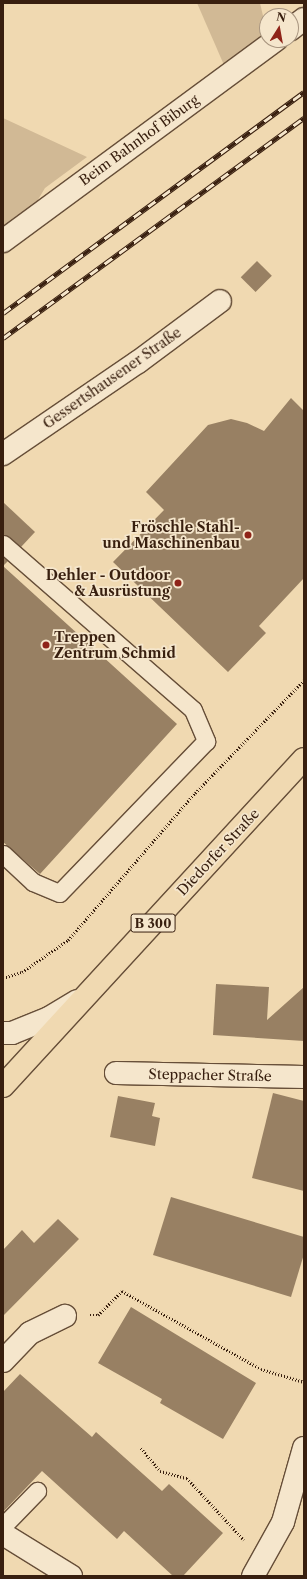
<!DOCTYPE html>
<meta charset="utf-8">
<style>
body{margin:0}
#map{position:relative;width:307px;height:1579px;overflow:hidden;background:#f0d9b1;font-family:"Libre Caslon Text",serif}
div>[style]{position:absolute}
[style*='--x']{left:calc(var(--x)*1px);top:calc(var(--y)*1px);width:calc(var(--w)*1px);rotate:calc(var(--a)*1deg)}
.green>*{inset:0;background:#d1b995}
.building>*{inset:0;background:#988063;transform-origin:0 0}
.path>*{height:2.5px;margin-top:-1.25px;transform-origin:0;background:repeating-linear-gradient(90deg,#381f0f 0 1px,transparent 0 3px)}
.roads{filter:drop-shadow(1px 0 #664e38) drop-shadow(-1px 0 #664e38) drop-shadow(0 1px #664e38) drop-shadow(0 -1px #664e38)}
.lane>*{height:17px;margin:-8.5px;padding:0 8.5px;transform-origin:8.5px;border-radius:8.5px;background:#f5e6cc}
.street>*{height:22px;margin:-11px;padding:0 11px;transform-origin:11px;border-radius:11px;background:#f5e6cc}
.primary>*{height:22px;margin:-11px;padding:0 11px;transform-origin:11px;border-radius:11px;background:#f0d9b1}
.rail>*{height:4.5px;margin-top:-2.25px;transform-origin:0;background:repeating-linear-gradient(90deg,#f5e6cc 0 9px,#381f0f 0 18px);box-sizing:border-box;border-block:1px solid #381f0f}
.dots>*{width:11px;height:11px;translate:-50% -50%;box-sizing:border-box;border:2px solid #f5e6cc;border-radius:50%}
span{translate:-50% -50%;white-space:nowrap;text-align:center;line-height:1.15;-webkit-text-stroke:3.5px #f5e6cc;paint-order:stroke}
.shield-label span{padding:1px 3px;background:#f5e6cc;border:1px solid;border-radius:3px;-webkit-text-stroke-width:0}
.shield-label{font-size:13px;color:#381f0f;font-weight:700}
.street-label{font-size:14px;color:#381f0f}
.poi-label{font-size:14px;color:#381f0f;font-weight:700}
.right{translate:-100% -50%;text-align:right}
.left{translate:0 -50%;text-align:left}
.frame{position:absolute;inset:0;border:4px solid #381f0f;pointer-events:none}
.north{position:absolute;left:259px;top:8px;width:40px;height:40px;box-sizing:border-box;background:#f5e6cc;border:1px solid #a99680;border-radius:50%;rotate:11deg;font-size:11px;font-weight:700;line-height:16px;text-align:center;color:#381f0f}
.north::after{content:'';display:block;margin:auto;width:14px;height:18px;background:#8f2418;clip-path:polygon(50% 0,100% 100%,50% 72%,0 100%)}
</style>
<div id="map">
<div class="green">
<div style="clip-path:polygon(197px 3px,260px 3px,267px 33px,224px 65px)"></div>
<div style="clip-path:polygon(3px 118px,87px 157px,45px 188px,27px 218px,3px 235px)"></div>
</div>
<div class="building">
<div style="left:257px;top:261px;width:21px;height:23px;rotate:45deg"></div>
<div style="clip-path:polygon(291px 398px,304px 411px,304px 578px,259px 626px,266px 633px,228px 672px,113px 562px,164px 510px,146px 492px,208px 425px,231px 419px,247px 423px,264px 431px)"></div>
<div style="clip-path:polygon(3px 502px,35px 532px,21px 547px,3px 534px)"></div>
<div style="clip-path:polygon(3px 557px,8px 561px,3px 566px,177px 724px,40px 874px,3px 842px)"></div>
<div style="clip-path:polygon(216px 984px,269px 987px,267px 1020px,304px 987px,304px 1041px,213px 1035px)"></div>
<div style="clip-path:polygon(273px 1093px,304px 1101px,304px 1191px,252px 1178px)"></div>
<div style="clip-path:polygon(118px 1096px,155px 1103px,152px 1116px,160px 1118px,155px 1146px,110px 1137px)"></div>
<div style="clip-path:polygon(171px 1197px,304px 1237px,304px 1254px,291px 1297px,153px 1255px)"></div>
<div style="clip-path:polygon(58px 1219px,79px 1239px,3px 1316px,3px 1250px,22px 1230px,34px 1243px)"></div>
<div style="clip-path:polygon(131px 1307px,256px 1383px,223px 1439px,160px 1403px,162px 1399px,98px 1363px)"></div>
<div style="clip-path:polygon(20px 1374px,92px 1437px,96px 1432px,162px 1491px,169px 1484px,223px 1533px,183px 1576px,173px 1576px,124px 1531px,117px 1539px,42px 1471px,3px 1512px,3px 1392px)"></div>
</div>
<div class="path">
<div style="--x:3;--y:978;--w:20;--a:-18"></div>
<div style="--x:22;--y:972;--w:56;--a:-34.8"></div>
<div style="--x:68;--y:940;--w:194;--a:-49.2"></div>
<div style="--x:195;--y:793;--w:157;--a:-46"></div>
<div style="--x:90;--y:1315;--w:8;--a:0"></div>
<div style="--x:98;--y:1315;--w:34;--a:-45"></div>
<div style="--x:122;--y:1291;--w:159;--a:29.3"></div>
<div style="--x:261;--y:1369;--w:45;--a:16.8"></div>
<div style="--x:141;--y:1448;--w:30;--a:50"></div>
<div style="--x:160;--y:1471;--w:28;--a:15"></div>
<div style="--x:187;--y:1478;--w:84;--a:47.4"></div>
</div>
<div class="roads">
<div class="lane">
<div style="--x:3;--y:544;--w:252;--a:41.1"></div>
<div style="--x:193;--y:710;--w:34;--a:67"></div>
<div style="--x:206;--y:741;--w:211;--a:134"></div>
<div style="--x:59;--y:893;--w:28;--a:-157"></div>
<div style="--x:33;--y:882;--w:41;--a:-137"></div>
<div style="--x:3;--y:1526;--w:49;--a:-45.8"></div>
</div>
<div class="street">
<div style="--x:291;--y:29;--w:16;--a:-38"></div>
<div style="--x:3;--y:241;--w:339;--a:-36.4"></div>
<div style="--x:3;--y:454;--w:163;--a:-34.3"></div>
<div style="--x:138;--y:362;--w:102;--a:-36.6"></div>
<div style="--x:3;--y:1033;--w:9;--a:0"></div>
<div style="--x:12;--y:1033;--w:40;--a:-22"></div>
<div style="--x:49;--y:1018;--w:33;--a:-31"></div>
<div style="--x:116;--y:1073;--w:188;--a:1.2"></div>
<div style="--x:3;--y:1361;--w:39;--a:-46"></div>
<div style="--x:30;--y:1333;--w:39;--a:-26"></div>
<div style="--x:3;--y:1534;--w:80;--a:31.7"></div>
<div style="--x:253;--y:1576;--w:62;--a:-60.9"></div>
<div style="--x:283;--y:1522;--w:77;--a:-74.2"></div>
</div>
<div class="primary">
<div style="--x:3;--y:1086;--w:444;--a:-47.4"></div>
</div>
</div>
<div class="rail">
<div style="--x:3;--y:313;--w:373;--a:-36.3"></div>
<div style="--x:3;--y:338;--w:373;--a:-36.2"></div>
</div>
<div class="dots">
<div style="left:248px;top:535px;background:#8f2418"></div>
<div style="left:178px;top:583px;background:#8f2418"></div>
<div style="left:46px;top:645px;background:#8f2418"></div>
</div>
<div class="shield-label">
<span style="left:153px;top:923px">B 300</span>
</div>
<div class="street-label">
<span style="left:139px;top:140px;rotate:-36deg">Beim Bahnhof Biburg</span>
<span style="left:112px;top:378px;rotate:-35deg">Gessertshausener Straße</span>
<span style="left:218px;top:852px;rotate:-47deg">Diedorfer Straße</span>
<span style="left:210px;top:1075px;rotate:1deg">Steppacher Straße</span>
</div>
<div class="poi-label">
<span class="right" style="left:240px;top:535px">Fröschle Stahl-<br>und Maschinenbau</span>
<span class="right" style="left:170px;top:583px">Dehler - Outdoor<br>&amp; Ausrüstung</span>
<span class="left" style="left:54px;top:645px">Treppen<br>Zentrum Schmid</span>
</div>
<div class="frame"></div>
<div class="north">N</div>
</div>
